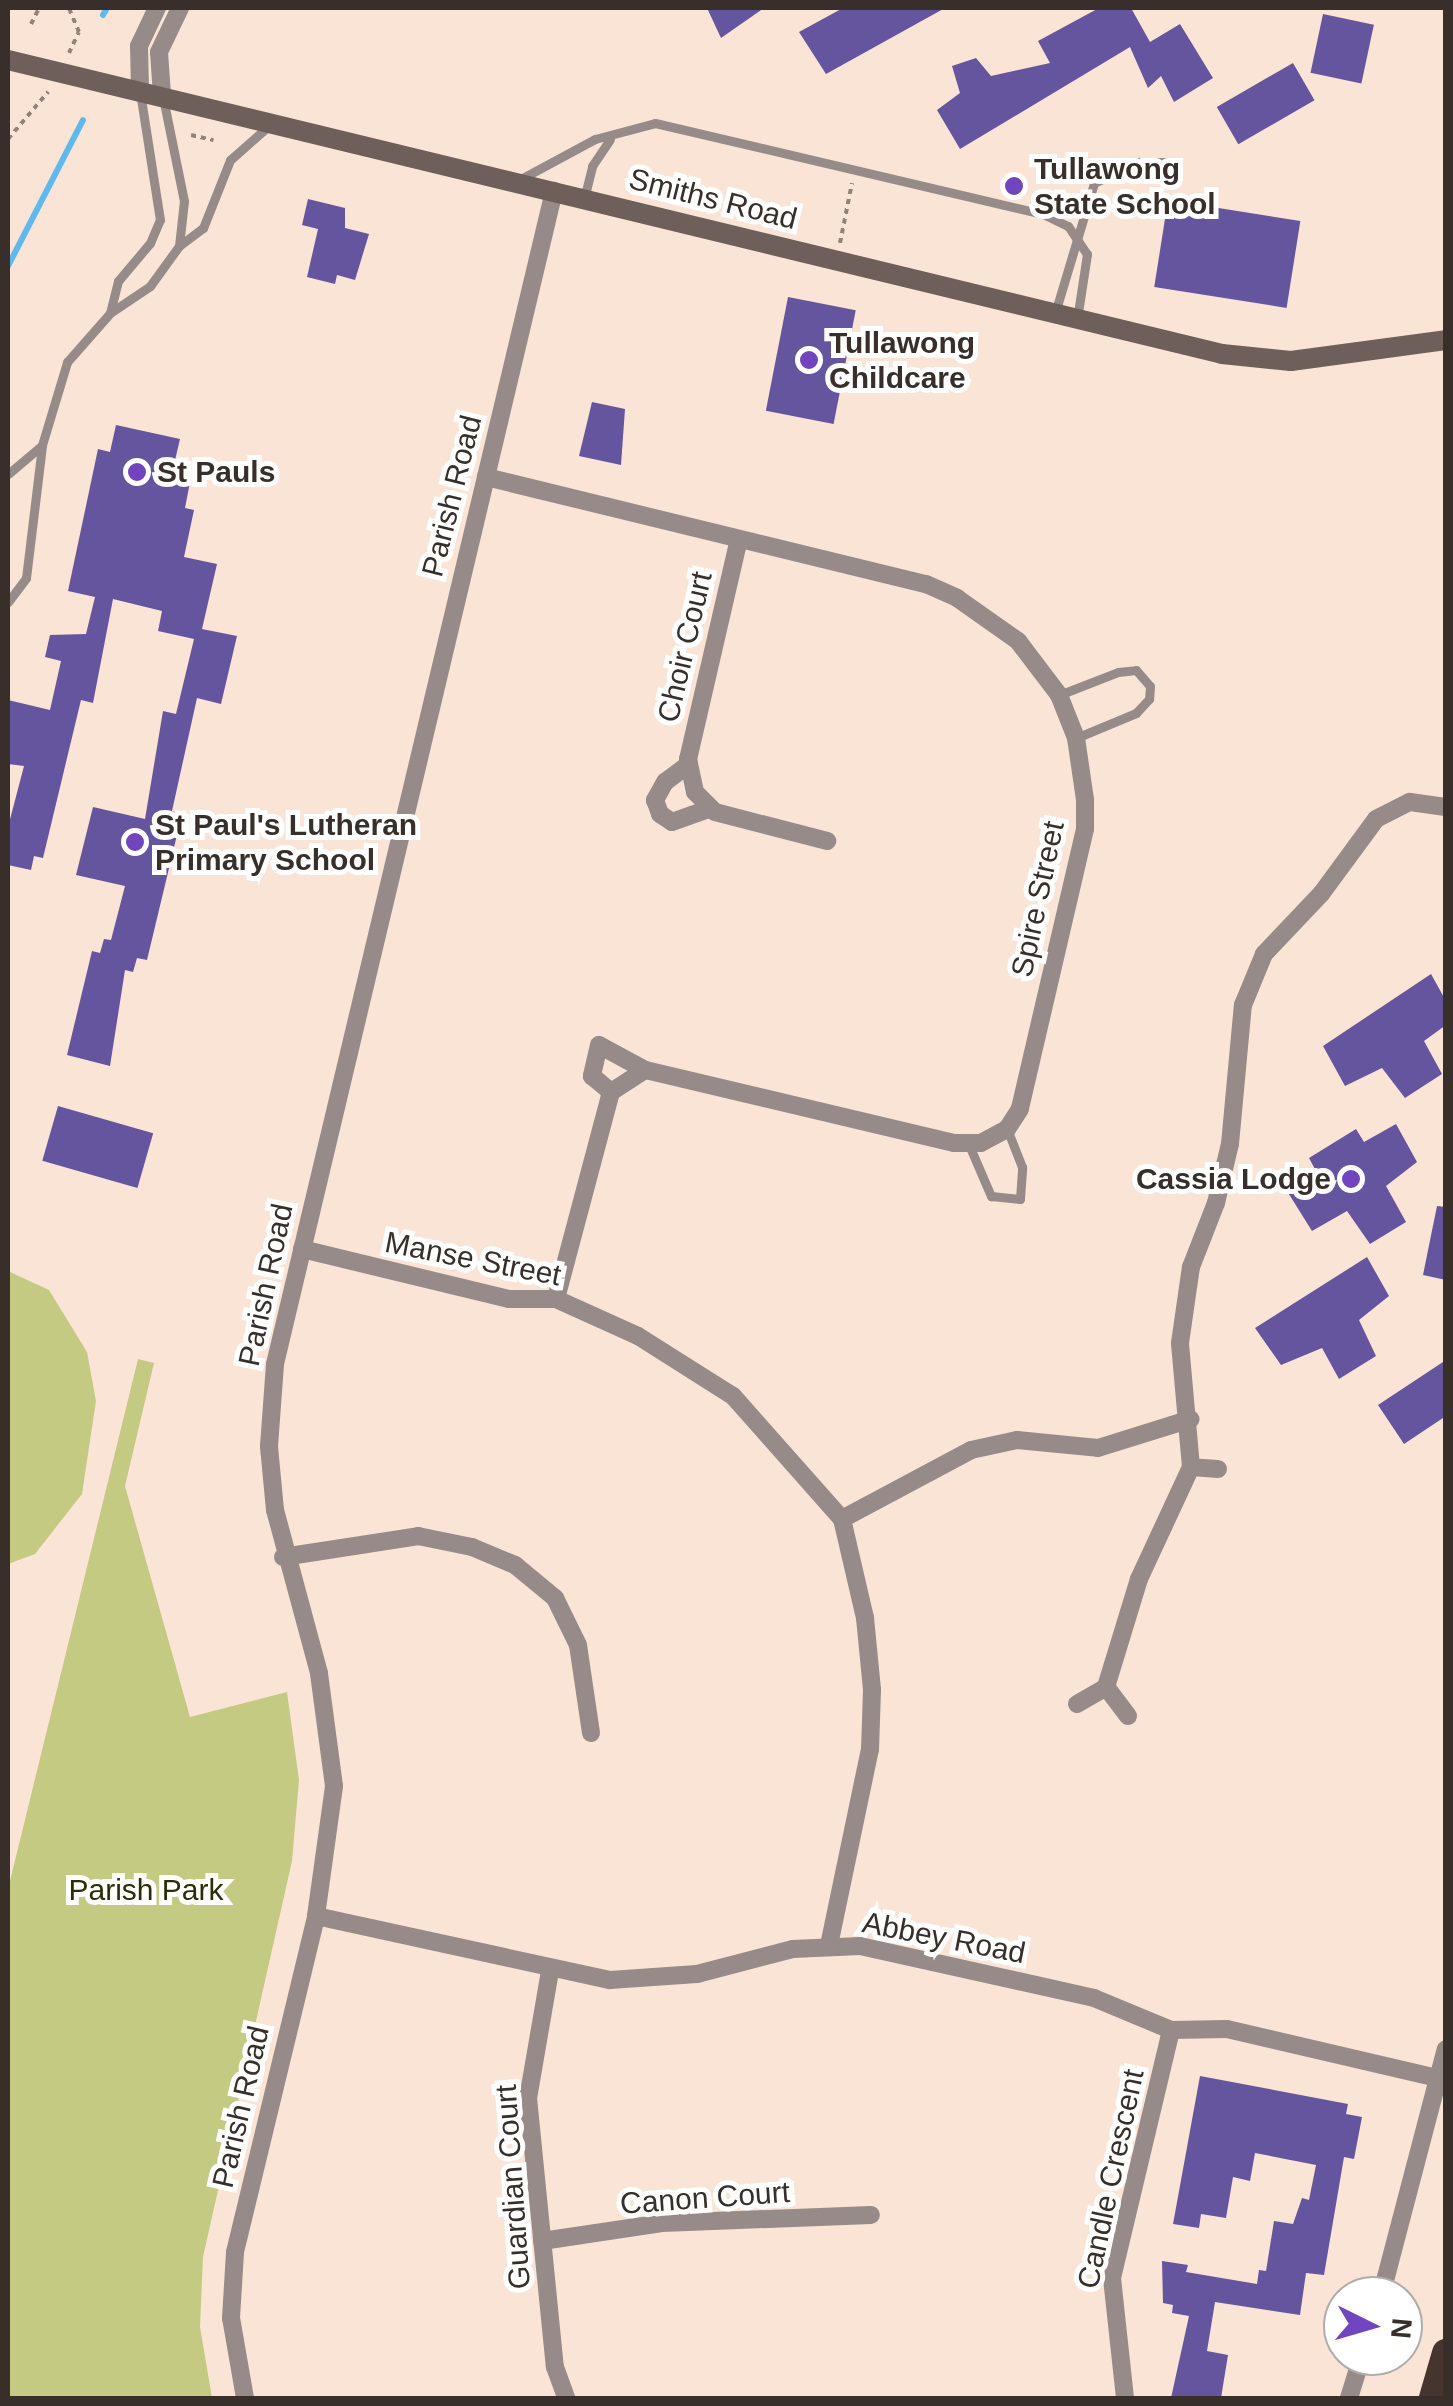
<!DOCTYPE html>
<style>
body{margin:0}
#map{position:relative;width:1453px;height:2406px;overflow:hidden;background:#fae4d6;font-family:Arial,sans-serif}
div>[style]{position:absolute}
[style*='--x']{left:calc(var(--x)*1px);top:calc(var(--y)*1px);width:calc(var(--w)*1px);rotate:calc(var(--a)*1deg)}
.green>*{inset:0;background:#c5ca83}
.stream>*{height:6px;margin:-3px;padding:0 3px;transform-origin:3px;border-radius:3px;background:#60b9ed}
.building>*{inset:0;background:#64559e;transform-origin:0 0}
.path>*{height:4px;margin-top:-2px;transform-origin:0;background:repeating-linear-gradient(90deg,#92837a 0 5px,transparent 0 10px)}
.service>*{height:9px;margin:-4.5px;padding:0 4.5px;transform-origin:4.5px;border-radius:4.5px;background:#968b88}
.minor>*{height:18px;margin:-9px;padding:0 9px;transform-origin:9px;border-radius:9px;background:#968b88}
.secondary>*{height:20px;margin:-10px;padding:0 10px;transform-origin:10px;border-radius:10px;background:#6e5f5a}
.trunk>*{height:28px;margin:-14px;padding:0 14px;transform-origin:14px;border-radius:14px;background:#46342e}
.dots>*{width:28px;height:28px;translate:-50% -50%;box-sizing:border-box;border:5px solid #fff;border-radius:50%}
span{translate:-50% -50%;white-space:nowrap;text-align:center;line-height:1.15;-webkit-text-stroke:10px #fff;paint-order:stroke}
.poi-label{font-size:30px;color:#382f2a;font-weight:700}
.left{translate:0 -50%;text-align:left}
.right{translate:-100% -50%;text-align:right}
.street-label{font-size:30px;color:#382f2a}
.park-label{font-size:30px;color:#2c2e06}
.frame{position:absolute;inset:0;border:10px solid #382f2a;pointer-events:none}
.north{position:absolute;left:1323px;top:2276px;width:100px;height:100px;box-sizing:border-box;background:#fff;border:2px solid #afacaa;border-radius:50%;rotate:95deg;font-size:28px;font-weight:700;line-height:40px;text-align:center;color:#382f2a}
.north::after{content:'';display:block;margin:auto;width:35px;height:45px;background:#7145bd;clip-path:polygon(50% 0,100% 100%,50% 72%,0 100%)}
</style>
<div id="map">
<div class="green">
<div style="clip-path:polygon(8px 1271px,49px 1290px,87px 1352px,96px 1401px,82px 1494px,35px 1554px,8px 1564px)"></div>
<div style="clip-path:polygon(138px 1359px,154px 1363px,125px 1486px,190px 1717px,287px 1692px,299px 1780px,292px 1861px,203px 2257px,200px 2327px,212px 2398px,8px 2398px,8px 1889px)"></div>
</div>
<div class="stream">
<div style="--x:103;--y:15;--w:8;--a:-60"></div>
<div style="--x:8;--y:266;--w:164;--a:-62.8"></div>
</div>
<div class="building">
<div style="clip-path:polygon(707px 8px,764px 8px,721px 38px)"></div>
<div style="clip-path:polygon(843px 8px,945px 8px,826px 74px,799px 32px)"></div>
<div style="clip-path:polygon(1099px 8px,1131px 8px,1150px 42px,1180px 24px,1213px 78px,1174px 102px,1161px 76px,1148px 88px,1130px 47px,960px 149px,937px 110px,960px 93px,952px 66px,976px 58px,991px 76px,1050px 63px,1038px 41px)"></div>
<div style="left:1323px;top:14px;width:52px;height:60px;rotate:12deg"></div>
<div style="left:1293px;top:63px;width:43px;height:88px;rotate:60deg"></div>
<div style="clip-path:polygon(308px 199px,345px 208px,345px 228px,369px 234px,355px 280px,337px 275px,335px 284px,307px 277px,318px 229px,302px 225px)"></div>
<div style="left:1168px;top:200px;width:134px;height:88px;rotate:9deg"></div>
<div style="left:788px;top:297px;width:69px;height:116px;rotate:11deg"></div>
<div style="clip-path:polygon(592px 402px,625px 409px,621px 465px,579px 456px)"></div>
<div style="clip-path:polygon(116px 425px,180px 439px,172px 473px,191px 477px,185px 508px,194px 510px,184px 557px,217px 564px,202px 629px,237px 636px,221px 704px,197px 698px,172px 811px,182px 814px,147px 960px,137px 958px,133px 972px,125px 970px,110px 1066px,67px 1055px,92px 951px,100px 953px,104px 939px,111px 940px,125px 886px,76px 875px,93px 807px,145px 819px,163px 711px,176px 714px,194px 639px,158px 631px,162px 611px,113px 599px,93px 703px,81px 700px,43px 858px,34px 856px,31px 870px,8px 865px,8px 827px,24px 766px,8px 764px,8px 700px,50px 710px,61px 661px,45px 657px,50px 635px,86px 634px,95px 597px,68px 591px,98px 449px,110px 452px)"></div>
<div style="clip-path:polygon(1431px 974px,1446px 1001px,1446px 1025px,1424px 1041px,1442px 1074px,1405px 1098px,1382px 1068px,1345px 1086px,1323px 1046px)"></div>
<div style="left:58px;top:1106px;width:99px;height:57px;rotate:16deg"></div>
<div style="clip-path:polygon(1396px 1124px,1417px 1162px,1386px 1186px,1406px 1222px,1370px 1244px,1347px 1211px,1312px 1231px,1287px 1191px,1316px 1171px,1309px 1158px,1356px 1129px,1364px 1142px)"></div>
<div style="clip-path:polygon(1437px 1206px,1446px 1207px,1446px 1280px,1423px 1275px)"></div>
<div style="clip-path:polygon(1367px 1257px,1389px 1296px,1359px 1320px,1376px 1356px,1339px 1379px,1322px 1348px,1281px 1365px,1255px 1328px)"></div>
<div style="clip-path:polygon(1446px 1360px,1446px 1416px,1404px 1444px,1378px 1405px)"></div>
<div style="clip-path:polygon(1200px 2076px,1348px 2104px,1346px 2114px,1362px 2117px,1354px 2159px,1344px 2157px,1324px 2275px,1306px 2273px,1300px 2315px,1215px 2302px,1207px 2351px,1228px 2355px,1221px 2398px,1171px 2398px,1189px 2316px,1172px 2313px,1173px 2305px,1163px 2303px,1162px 2261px,1188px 2265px,1186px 2272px,1257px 2284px,1259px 2270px,1266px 2271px,1274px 2221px,1293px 2224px,1302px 2198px,1309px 2200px,1316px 2165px,1255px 2153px,1250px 2181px,1233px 2177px,1226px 2218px,1201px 2214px,1199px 2228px,1173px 2224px)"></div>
</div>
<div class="path">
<div style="--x:31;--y:24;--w:18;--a:-63"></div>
<div style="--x:69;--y:53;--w:23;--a:-65"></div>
<div style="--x:79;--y:32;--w:26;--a:-113"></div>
<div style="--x:191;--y:135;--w:23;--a:13"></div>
<div style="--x:8;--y:139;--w:62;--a:-49.6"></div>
<div style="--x:840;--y:243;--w:61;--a:-78.7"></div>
</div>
<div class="service">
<div style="--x:517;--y:181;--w:89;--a:-28.3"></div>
<div style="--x:595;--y:139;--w:62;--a:-14.9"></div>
<div style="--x:655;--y:123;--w:399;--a:13.2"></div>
<div style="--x:1043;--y:214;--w:28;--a:26"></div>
<div style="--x:1068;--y:226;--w:34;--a:56"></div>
<div style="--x:1087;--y:254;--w:66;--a:98.7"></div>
<div style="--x:584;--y:199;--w:34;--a:-76"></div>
<div style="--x:592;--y:166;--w:32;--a:-56"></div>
<div style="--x:179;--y:246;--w:30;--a:-37"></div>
<div style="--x:203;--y:228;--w:73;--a:-68.3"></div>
<div style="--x:230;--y:160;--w:55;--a:-41.3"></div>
<div style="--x:110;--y:313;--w:33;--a:-76"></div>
<div style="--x:118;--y:281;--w:50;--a:-49.9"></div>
<div style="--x:150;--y:243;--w:25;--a:-67"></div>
<div style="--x:160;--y:220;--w:130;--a:-98.9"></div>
<div style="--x:1055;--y:313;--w:136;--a:-73.3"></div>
<div style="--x:1094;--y:183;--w:50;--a:-25"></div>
<div style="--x:1139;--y:162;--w:31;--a:0"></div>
<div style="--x:8;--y:474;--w:42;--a:-40.2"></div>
<div style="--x:8;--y:602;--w:30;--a:-53"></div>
<div style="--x:26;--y:578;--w:134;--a:-83.1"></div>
<div style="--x:42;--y:445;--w:87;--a:-73.2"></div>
<div style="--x:67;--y:362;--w:65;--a:-48.7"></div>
<div style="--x:110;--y:313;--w:48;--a:-34"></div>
<div style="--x:150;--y:286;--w:49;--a:-54.1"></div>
<div style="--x:179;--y:246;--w:45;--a:-83.7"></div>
<div style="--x:184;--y:201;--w:105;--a:-101.5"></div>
<div style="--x:1059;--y:695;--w:63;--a:-21.3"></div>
<div style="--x:1118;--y:672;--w:18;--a:-6"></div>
<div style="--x:1136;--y:670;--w:21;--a:49"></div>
<div style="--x:1150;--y:686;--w:13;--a:94"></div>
<div style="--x:1149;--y:699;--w:19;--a:133"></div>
<div style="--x:1136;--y:713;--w:65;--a:157.4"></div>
<div style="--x:969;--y:1145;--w:56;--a:66.7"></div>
<div style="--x:991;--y:1196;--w:29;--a:6"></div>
<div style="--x:1020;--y:1199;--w:32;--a:-86"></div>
<div style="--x:1022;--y:1167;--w:41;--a:-111.5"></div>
</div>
<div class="minor">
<div style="--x:140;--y:90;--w:44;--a:-91.3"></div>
<div style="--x:139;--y:46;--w:42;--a:-64.7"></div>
<div style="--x:162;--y:95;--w:43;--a:-94"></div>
<div style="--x:159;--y:52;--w:49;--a:-64.5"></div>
<div style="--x:486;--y:477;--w:453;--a:13.7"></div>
<div style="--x:926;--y:584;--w:34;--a:24"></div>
<div style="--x:957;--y:598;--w:75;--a:35.2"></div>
<div style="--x:1018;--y:641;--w:68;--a:52.8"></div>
<div style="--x:1059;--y:695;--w:46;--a:68.4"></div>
<div style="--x:1076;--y:738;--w:63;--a:81.7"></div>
<div style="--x:1085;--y:800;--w:29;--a:90"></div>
<div style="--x:1085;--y:829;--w:287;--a:103.1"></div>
<div style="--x:1020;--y:1109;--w:24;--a:123"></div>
<div style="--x:1007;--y:1129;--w:30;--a:152"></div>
<div style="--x:981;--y:1143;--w:27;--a:180"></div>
<div style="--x:954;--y:1143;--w:318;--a:-166.7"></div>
<div style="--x:645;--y:1070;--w:52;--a:-151.5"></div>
<div style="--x:599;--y:1045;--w:32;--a:103"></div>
<div style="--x:592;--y:1076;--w:25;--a:40"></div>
<div style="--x:611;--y:1092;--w:214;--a:104.9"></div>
<div style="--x:738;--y:543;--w:222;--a:103"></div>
<div style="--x:688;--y:759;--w:34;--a:78"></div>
<div style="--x:695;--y:792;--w:28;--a:45"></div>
<div style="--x:715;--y:812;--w:116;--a:14.5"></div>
<div style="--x:689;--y:764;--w:30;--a:143"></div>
<div style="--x:665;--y:782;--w:21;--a:119"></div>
<div style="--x:655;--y:800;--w:15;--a:70"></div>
<div style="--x:660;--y:814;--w:14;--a:34"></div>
<div style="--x:672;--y:822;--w:41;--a:-19.7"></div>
<div style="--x:611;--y:1092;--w:40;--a:-32.9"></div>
<div style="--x:302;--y:1249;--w:213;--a:13.6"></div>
<div style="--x:509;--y:1299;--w:47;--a:0"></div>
<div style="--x:556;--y:1299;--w:90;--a:24.3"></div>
<div style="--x:638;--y:1336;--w:112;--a:32.3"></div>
<div style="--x:733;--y:1396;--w:164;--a:48.5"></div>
<div style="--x:842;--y:1519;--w:102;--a:76.9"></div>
<div style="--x:865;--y:1618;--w:72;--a:84.4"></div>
<div style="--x:872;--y:1690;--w:59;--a:91.9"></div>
<div style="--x:870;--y:1749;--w:200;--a:101.8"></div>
<div style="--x:1218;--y:1469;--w:27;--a:-176"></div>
<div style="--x:1191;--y:1467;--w:124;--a:-95.1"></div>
<div style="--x:1180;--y:1343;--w:77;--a:-81.8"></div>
<div style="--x:1191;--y:1267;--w:69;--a:-68.7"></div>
<div style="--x:1216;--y:1203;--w:61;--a:-76.7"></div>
<div style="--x:1230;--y:1144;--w:140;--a:-84.7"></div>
<div style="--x:1243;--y:1005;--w:55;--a:-67.6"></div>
<div style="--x:1264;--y:954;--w:83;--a:-46.5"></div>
<div style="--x:1321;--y:894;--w:93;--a:-53.7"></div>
<div style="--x:1376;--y:819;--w:38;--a:-27"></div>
<div style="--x:1410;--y:802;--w:36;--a:8"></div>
<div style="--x:842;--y:1519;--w:146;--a:-28.1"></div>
<div style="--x:971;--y:1450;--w:47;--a:-12.3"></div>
<div style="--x:1017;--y:1440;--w:81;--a:5.6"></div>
<div style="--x:1098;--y:1448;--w:97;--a:-17.3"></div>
<div style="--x:283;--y:1557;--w:137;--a:-8.8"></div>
<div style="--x:418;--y:1536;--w:55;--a:11.5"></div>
<div style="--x:472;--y:1547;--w:47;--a:22.7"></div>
<div style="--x:515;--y:1565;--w:52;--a:39.5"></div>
<div style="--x:555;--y:1598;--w:52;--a:63.9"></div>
<div style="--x:578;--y:1645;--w:89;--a:81.6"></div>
<div style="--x:1077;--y:1704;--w:34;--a:-30"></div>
<div style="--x:1128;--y:1716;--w:36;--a:-127"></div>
<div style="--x:1106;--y:1687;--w:113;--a:-73"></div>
<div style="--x:1139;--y:1579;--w:123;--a:-65.1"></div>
<div style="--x:316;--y:1916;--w:301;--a:12.3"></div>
<div style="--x:610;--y:1980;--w:87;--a:-3.9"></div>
<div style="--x:697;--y:1974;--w:99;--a:-14.6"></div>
<div style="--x:793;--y:1949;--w:67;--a:-2.6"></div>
<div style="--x:860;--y:1946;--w:240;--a:12.5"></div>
<div style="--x:1094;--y:1998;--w:83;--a:22.6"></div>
<div style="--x:1171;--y:2030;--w:56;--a:-1"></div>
<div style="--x:1227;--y:2029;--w:217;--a:13.1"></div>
<div style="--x:550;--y:1971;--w:129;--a:99.8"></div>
<div style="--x:528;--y:2098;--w:270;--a:84.3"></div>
<div style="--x:555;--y:2367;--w:33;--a:70"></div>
<div style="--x:542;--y:2241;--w:121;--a:-8.5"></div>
<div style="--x:662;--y:2223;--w:209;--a:-2.2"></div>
<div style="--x:1381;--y:2296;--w:255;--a:-75.3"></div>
<div style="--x:245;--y:2398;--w:81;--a:-99.9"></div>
<div style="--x:231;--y:2318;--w:66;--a:-86.5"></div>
<div style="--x:235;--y:2252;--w:346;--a:-76.4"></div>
<div style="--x:316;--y:1916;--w:131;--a:-82.1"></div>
<div style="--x:334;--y:1786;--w:114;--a:-97.6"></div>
<div style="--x:319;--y:1673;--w:169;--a:-105.1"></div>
<div style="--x:275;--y:1510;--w:64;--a:-95.4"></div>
<div style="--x:269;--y:1446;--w:82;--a:-85.8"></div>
<div style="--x:275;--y:1364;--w:1206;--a:-76.62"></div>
<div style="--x:1125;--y:2398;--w:121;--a:-96.2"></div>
<div style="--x:1112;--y:2278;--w:255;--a:-76.6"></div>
<div style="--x:1349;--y:2398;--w:44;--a:-72.8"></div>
</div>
<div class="secondary">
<div style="--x:8;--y:60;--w:1249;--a:13.61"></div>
<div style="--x:1222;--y:354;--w:69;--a:5.8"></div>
<div style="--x:1291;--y:361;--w:156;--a:-7.7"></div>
</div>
<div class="trunk">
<div style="--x:1433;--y:2398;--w:47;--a:-73.9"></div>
</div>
<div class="dots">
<div style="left:1014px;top:186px;background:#7145bd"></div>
<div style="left:809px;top:360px;background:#7145bd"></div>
<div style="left:137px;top:472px;background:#7145bd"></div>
<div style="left:135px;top:842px;background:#7145bd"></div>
<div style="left:1351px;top:1179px;background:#7145bd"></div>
</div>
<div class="poi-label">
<span class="left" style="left:1034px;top:186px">Tullawong<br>State School</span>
<span class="left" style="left:829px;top:360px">Tullawong<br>Childcare</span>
<span class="left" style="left:157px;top:472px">St Pauls</span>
<span class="left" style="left:155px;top:842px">St Paul's Lutheran<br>Primary School</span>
<span class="right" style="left:1331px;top:1179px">Cassia Lodge</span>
</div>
<div class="street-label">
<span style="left:713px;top:199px;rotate:14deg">Smiths Road</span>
<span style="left:452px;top:496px;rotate:-76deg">Parish Road</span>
<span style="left:685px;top:647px;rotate:-77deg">Choir Court</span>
<span style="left:1038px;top:899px;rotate:-78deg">Spire Street</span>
<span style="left:473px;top:1259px;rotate:11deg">Manse Street</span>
<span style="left:266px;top:1285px;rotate:-78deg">Parish Road</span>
<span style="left:944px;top:1938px;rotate:11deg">Abbey Road</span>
<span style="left:241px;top:2107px;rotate:-77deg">Parish Road</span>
<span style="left:1111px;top:2179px;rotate:-78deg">Candle Crescent</span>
<span style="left:513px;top:2187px;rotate:-94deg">Guardian Court</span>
<span style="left:705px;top:2198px;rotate:-4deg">Canon Court</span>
</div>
<div class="park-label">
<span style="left:146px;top:1890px">Parish Park</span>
</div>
<div class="frame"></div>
<div class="north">N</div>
</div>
